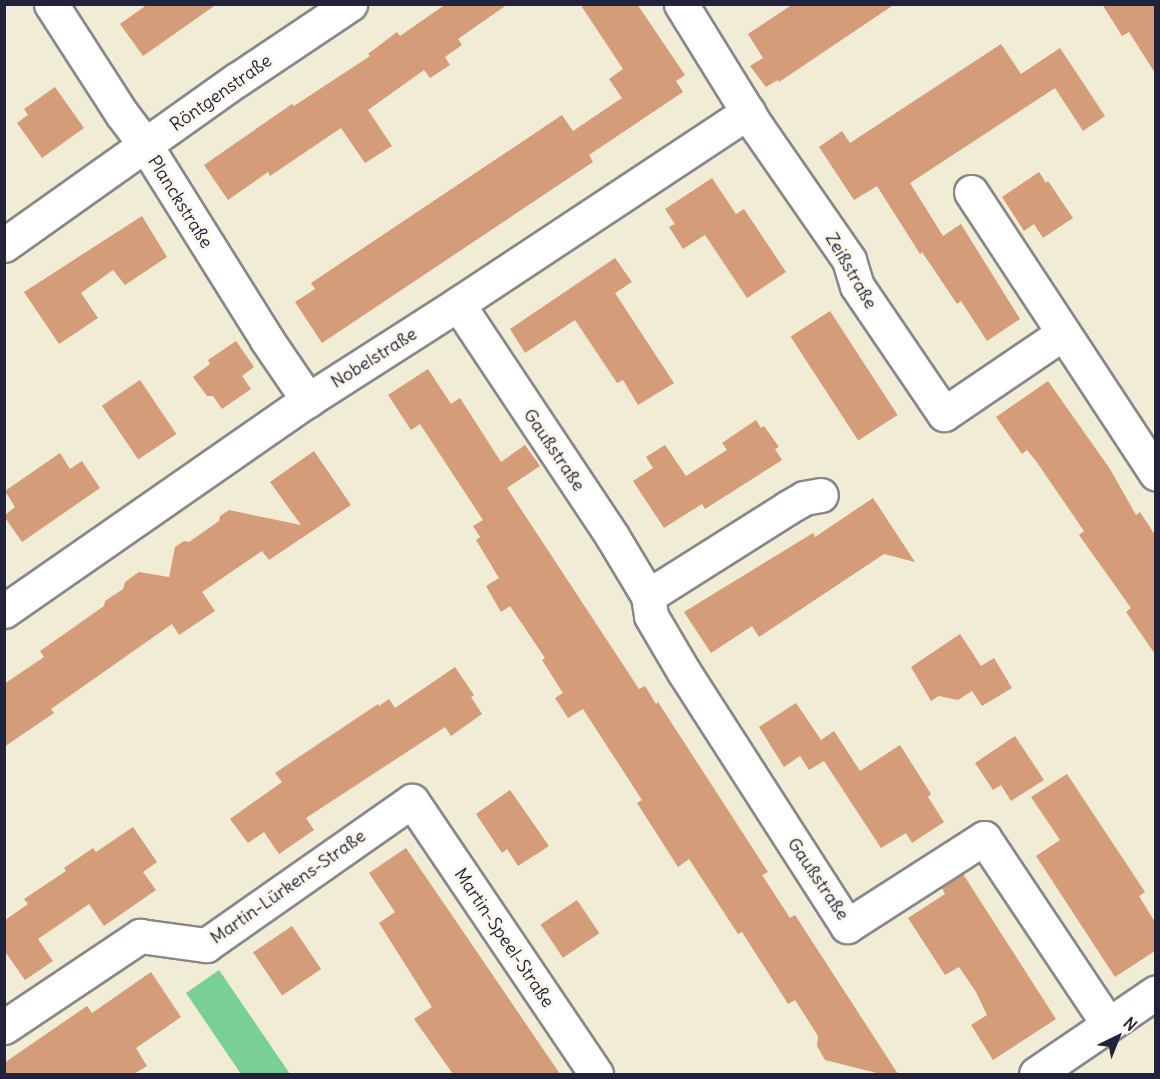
<!DOCTYPE html>
<meta charset="utf-8">
<style>
body{margin:0}
#map{position:relative;width:1160px;height:1079px;overflow:hidden;background:#f1ecd5;font-family:Delius,sans-serif}
div>[style]{position:absolute}
[style*='--x']{left:calc(var(--x)*1px);top:calc(var(--y)*1px);width:calc(var(--w)*1px);rotate:calc(var(--a)*1deg)}
.green>*{inset:0;background:#7ad094}
.building>*{inset:0;background:#d49c78;transform-origin:0 0}
.roads{filter:drop-shadow(2px 0 #8a8788) drop-shadow(-2px 0 #8a8788) drop-shadow(0 2px #8a8788) drop-shadow(0 -2px #8a8788)}
.street>*{height:33px;margin:-16.5px;padding:0 16.5px;transform-origin:16.5px;border-radius:16.5px;background:#fff}
span{translate:-50% -50%;white-space:nowrap;text-align:center;line-height:1.15;-webkit-text-stroke:6px #fbf7ec;paint-order:stroke}
.street-label{font-size:18px;color:#22223b}
.frame{position:absolute;inset:0;border:6px solid #22223b;pointer-events:none}
.north{position:absolute;left:1088px;top:1007px;width:60px;height:60px;-webkit-text-stroke:4px #fbf7ec;paint-order:stroke;rotate:43deg;font-size:16px;font-weight:700;line-height:24px;text-align:center;color:#22223b}
.north::after{content:'';display:block;margin:auto;width:21px;height:27px;background:#22223b;clip-path:polygon(50% 0,100% 100%,50% 72%,0 100%)}
</style>
<div id="map">
<div class="green">
<div style="clip-path:polygon(219px 970px,290px 1074px,241px 1074px,186px 993px)"></div>
</div>
<div class="building">
<div style="clip-path:polygon(148px 4px,217px 4px,143px 56px,120px 24px)"></div>
<div style="clip-path:polygon(446px 4px,508px 4px,458px 39px,462px 45px,445px 57px,450px 65px,430px 78px,424px 70px,368px 110px,392px 146px,365px 163px,341px 128px,270px 176px,268px 172px,228px 200px,204px 165px,292px 104px,294px 106px,370px 56px,368px 54px,397px 32px,400px 36px)"></div>
<div style="clip-path:polygon(580px 4px,637px 4px,685px 75px,676px 81px,683px 92px,589px 155px,593px 162px,322px 343px,295px 302px,315px 289px,311px 283px,562px 115px,573px 131px,622px 98px,609px 79px,623px 69px)"></div>
<div style="clip-path:polygon(793px 4px,895px 4px,779px 82px,778px 80px,766px 87px,750px 66px,763px 58px,748px 34px)"></div>
<div style="clip-path:polygon(1102px 4px,1155px 4px,1155px 73px,1129px 32px,1122px 36px)"></div>
<div style="clip-path:polygon(1001px 44px,1021px 74px,1060px 48px,1105px 116px,1083px 131px,1055px 88px,910px 183px,943px 236px,961px 224px,1020px 319px,987px 341px,961px 301px,957px 304px,922px 252px,920px 254px,877px 186px,854px 200px,819px 147px,842px 131px,850px 143px)"></div>
<div style="clip-path:polygon(55px 87px,84px 128px,42px 158px,17px 123px,28px 115px,24px 109px)"></div>
<div style="clip-path:polygon(1039px 172px,1046px 183px,1048px 181px,1073px 218px,1043px 238px,1034px 224px,1024px 231px,1002px 197px)"></div>
<div style="clip-path:polygon(712px 178px,736px 214px,744px 209px,786px 272px,747px 298px,705px 235px,683px 249px,669px 227px,675px 224px,665px 209px)"></div>
<div style="clip-path:polygon(142px 216px,167px 257px,125px 285px,113px 270px,81px 293px,98px 318px,59px 344px,24px 292px)"></div>
<div style="clip-path:polygon(615px 258px,632px 282px,615px 293px,674px 383px,638px 405px,623px 380px,617px 383px,575px 320px,525px 353px,510px 329px)"></div>
<div style="left:830px;top:311px;width:124px;height:47px;rotate:57deg"></div>
<div style="clip-path:polygon(236px 341px,254px 367px,242px 376px,251px 389px,222px 409px,213px 396px,207px 396px,193px 377px,210px 364px,208px 360px)"></div>
<div style="clip-path:polygon(428px 369px,451px 404px,460px 398px,501px 462px,525px 445px,540px 466px,507px 488px,639px 689px,645px 686px,656px 704px,658px 702px,768px 872px,762px 875px,790px 918px,795px 915px,898px 1074px,881px 1074px,825px 1060px,817px 1046px,818px 1036px,795px 1000px,788px 1004px,742px 932px,738px 934px,689px 859px,678px 867px,637px 803px,642px 800px,583px 709px,568px 718px,555px 698px,563px 693px,542px 660px,545px 658px,510px 606px,501px 612px,486px 586px,499px 578px,476px 540px,480px 537px,473px 526px,483px 520px,420px 424px,411px 430px,388px 395px)"></div>
<div style="left:140px;top:380px;width:65px;height:46px;rotate:56deg"></div>
<div style="clip-path:polygon(1048px 381px,1110px 469px,1136px 515px,1140px 512px,1155px 535px,1155px 654px,1126px 612px,1131px 608px,1079px 535px,1084px 531px,1036px 461px,1027px 450px,1022px 454px,996px 417px)"></div>
<div style="clip-path:polygon(756px 420px,761px 428px,764px 426px,779px 447px,775px 449px,782px 460px,705px 509px,702px 504px,664px 528px,633px 481px,653px 468px,646px 457px,665px 445px,686px 476px,727px 450px,722px 443px)"></div>
<div style="clip-path:polygon(314px 451px,351px 505px,269px 560px,262px 551px,202px 592px,215px 611px,179px 635px,172px 624px,51px 709px,54px 713px,4px 747px,4px 684px,44px 657px,40px 651px,104px 606px,105px 601px,123px 589px,125px 582px,139px 572px,169px 577px,175px 547px,184px 541px,189px 542px,219px 521px,220px 516px,229px 510px,301px 525px,270px 482px)"></div>
<div style="clip-path:polygon(60px 453px,70px 469px,82px 461px,100px 488px,22px 542px,4px 516px,15px 507px,5px 491px)"></div>
<div style="clip-path:polygon(873px 498px,915px 562px,884px 554px,759px 637px,752px 626px,711px 653px,684px 612px,813px 533px,815px 537px)"></div>
<div style="clip-path:polygon(960px 634px,981px 666px,994px 658px,1012px 688px,982px 706px,972px 691px,958px 700px,939px 696px,931px 701px,911px 667px)"></div>
<div style="clip-path:polygon(455px 667px,474px 695px,471px 697px,482px 714px,451px 736px,445px 727px,306px 818px,314px 830px,279px 854px,264px 832px,248px 843px,230px 819px,282px 782px,275px 773px,378px 704px,379px 706px,389px 699px,395px 708px)"></div>
<div style="clip-path:polygon(796px 703px,821px 740px,834px 731px,860px 771px,900px 745px,931px 794px,928px 797px,944px 822px,912px 843px,906px 833px,881px 848px,824px 761px,809px 770px,800px 756px,784px 767px,759px 727px)"></div>
<div style="clip-path:polygon(1015px 736px,1044px 780px,1011px 801px,1001px 785px,993px 790px,975px 763px)"></div>
<div style="clip-path:polygon(1067px 774px,1145px 892px,1139px 896px,1155px 922px,1155px 951px,1115px 977px,1036px 856px,1060px 840px,1031px 797px)"></div>
<div style="clip-path:polygon(510px 790px,549px 846px,518px 866px,507px 849px,502px 853px,476px 814px)"></div>
<div style="clip-path:polygon(133px 827px,157px 862px,143px 872px,156px 890px,104px 926px,89px 904px,38px 939px,53px 961px,25px 980px,4px 950px,4px 921px,28px 904px,24px 899px,66px 871px,64px 868px,93px 848px,96px 852px)"></div>
<div style="clip-path:polygon(406px 848px,447px 908px,560px 1074px,453px 1074px,414px 1019px,432px 1007px,379px 923px,395px 912px,369px 873px)"></div>
<div style="clip-path:polygon(963px 874px,1056px 1019px,993px 1060px,971px 1025px,987px 1015px,976px 992px,959px 967px,945px 975px,908px 918px,945px 894px,942px 888px)"></div>
<div style="left:577px;top:900px;width:40px;height:44px;rotate:56deg"></div>
<div style="left:292px;top:926px;width:52px;height:47px;rotate:56deg"></div>
<div style="clip-path:polygon(151px 972px,181px 1017px,136px 1048px,147px 1066px,134px 1074px,4px 1074px,4px 1063px,87px 1006px,92px 1013px)"></div>
</div>
<div class="roads">
<div class="street">
<div style="--x:51;--y:4;--w:131;--a:57.2"></div>
<div style="--x:122;--y:114;--w:40;--a:53"></div>
<div style="--x:146;--y:146;--w:229;--a:58"></div>
<div style="--x:267;--y:340;--w:73;--a:55.7"></div>
<div style="--x:681;--y:4;--w:145;--a:58.3"></div>
<div style="--x:757;--y:127;--w:162;--a:55.3"></div>
<div style="--x:849;--y:260;--w:27;--a:73"></div>
<div style="--x:857;--y:286;--w:155;--a:55.8"></div>
<div style="--x:944;--y:414;--w:144;--a:-34.2"></div>
<div style="--x:971;--y:192;--w:337;--a:56.7"></div>
<div style="--x:4;--y:245;--w:287;--a:-35.4"></div>
<div style="--x:238;--y:79;--w:135;--a:-33.8"></div>
<div style="--x:458;--y:304;--w:278;--a:56.4"></div>
<div style="--x:612;--y:536;--w:70;--a:59"></div>
<div style="--x:648;--y:596;--w:20;--a:81"></div>
<div style="--x:651;--y:616;--w:65;--a:59.5"></div>
<div style="--x:684;--y:672;--w:302;--a:57.3"></div>
<div style="--x:847;--y:926;--w:163;--a:-32.7"></div>
<div style="--x:984;--y:838;--w:224;--a:56.3"></div>
<div style="--x:648;--y:596;--w:165;--a:-32.3"></div>
<div style="--x:787;--y:508;--w:20;--a:-30"></div>
<div style="--x:804;--y:498;--w:17;--a:-10"></div>
<div style="--x:4;--y:611;--w:370;--a:-34.8"></div>
<div style="--x:308;--y:400;--w:178;--a:-32.6"></div>
<div style="--x:458;--y:304;--w:348;--a:-33.5"></div>
<div style="--x:4;--y:1027;--w:164;--a:-33.8"></div>
<div style="--x:140;--y:936;--w:67;--a:7.8"></div>
<div style="--x:206;--y:945;--w:251;--a:-35"></div>
<div style="--x:412;--y:801;--w:329;--a:56"></div>
<div style="--x:1036;--y:1074;--w:145;--a:-34.3"></div>
</div>
</div>
<div class="street-label">
<span style="left:221px;top:93px;rotate:-35deg">Röntgenstraße</span>
<span style="left:180px;top:202px;rotate:58deg">Planckstraße</span>
<span style="left:851px;top:271px;rotate:60deg">Zeißstraße</span>
<span style="left:374px;top:358px;rotate:-32deg">Nobelstraße</span>
<span style="left:554px;top:450px;rotate:56deg">Gaußstraße</span>
<span style="left:818px;top:879px;rotate:56deg">Gaußstraße</span>
<span style="left:288px;top:887px;rotate:-35deg">Martin-Lürkens-Straße</span>
<span style="left:504px;top:938px;rotate:56deg">Martin-Speel-Straße</span>
</div>
<div class="frame"></div>
<div class="north">N</div>
</div>
